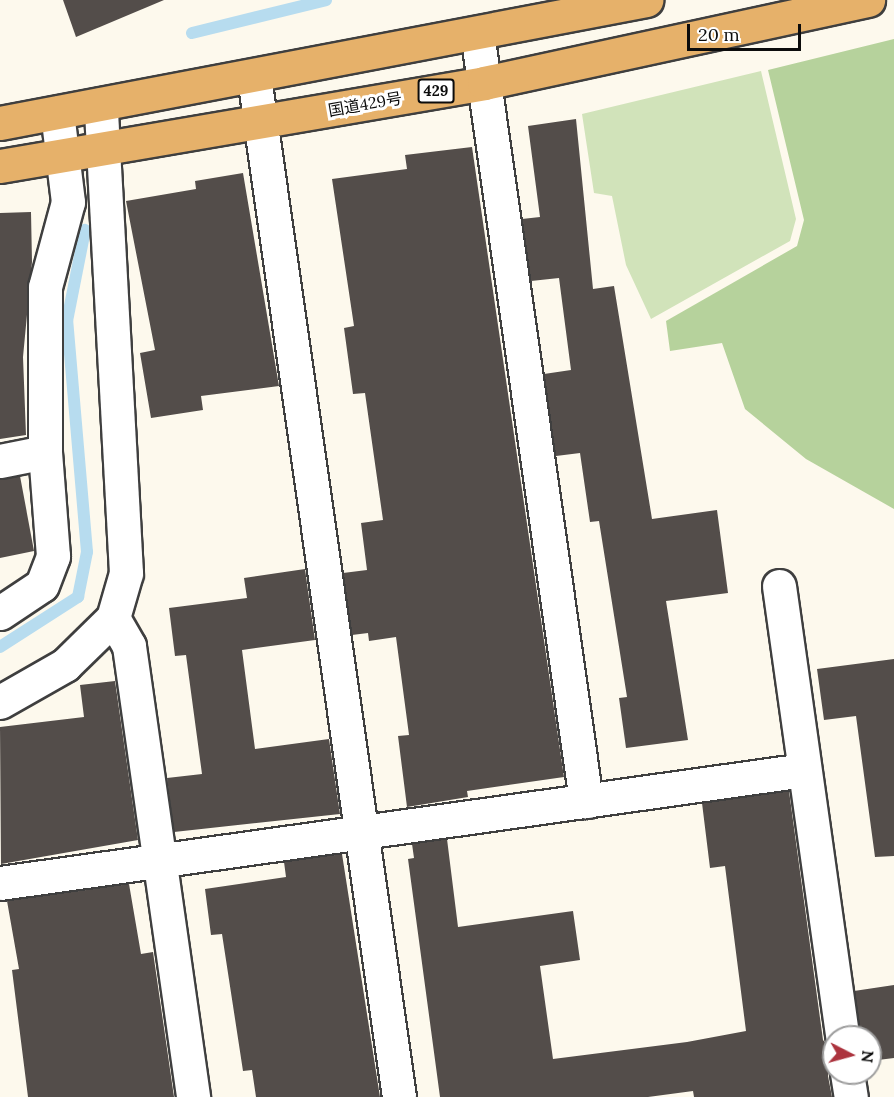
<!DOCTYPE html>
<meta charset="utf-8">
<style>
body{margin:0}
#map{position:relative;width:894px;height:1097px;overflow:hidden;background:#fdf9ed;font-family:Lora,"Noto Sans JP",serif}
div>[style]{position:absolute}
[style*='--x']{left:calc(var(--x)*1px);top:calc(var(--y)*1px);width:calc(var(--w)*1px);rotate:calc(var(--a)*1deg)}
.green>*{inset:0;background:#d1e3ba}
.forest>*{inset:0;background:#b6d29c}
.stream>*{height:12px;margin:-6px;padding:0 6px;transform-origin:6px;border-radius:6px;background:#b7dcef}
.building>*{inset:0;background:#534d4a}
.roads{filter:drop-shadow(2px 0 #3f3f3f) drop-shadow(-2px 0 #3f3f3f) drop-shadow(0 2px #3f3f3f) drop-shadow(0 -2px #3f3f3f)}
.minor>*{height:33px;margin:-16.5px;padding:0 16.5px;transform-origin:16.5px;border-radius:16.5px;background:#fff}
.trunk>*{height:33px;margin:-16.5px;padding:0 16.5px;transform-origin:16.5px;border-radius:16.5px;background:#e6b16a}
span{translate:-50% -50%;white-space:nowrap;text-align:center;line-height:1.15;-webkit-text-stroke:6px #fff;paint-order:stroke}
.shield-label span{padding:2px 4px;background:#fff;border:2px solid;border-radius:4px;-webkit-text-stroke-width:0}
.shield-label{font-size:15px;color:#0c0c0c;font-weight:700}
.street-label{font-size:16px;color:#0c0c0c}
.north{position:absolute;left:822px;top:1025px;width:60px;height:60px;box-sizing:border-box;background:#fff;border:2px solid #9e9e9e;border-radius:50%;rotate:96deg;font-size:16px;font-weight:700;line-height:24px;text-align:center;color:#0c0c0c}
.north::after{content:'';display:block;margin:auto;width:21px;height:27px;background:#ac343e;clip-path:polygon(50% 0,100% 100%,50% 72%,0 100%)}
.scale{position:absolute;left:687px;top:24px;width:114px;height:27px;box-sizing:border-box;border:3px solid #0c0c0c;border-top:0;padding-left:8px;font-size:18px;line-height:21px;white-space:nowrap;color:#0c0c0c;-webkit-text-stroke:4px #fff;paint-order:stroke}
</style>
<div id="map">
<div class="green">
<div style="clip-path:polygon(761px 71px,796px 219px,790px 241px,651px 319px,626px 265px,612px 196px,594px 193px,582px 114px)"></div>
</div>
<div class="forest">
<div style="clip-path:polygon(894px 39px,894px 509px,806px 459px,745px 409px,722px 343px,670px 351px,666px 321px,797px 246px,804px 220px,768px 70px)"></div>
</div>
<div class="stream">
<div style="--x:192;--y:33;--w:138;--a:-13.8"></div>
<div style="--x:0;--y:647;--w:93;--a:-32.7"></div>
<div style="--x:78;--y:597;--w:46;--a:-78.7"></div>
<div style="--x:87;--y:552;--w:232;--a:-94.9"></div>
<div style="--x:67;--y:321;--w:93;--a:-78.8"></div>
</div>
<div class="building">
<div style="clip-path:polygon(63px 0,164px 0,76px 37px)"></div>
<div style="clip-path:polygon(576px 119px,593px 289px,614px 286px,652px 519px,717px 510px,728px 593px,666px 601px,688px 740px,626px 748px,619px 698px,627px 697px,599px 521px,590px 522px,580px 453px,556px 456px,544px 374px,571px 370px,559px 278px,531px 281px,522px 219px,540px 217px,528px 126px)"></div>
<div style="clip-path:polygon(472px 147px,564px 777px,467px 791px,468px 797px,407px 807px,398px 736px,409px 735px,396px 637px,369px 641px,368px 633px,352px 635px,343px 573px,367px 570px,361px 523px,383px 520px,365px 393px,353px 394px,344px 328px,354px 326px,332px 179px,407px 169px,405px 155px)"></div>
<div style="clip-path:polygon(243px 173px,279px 386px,201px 396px,203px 410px,151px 418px,140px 353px,155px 350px,126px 201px,196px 189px,195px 181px)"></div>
<div style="clip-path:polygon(31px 212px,32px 262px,23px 357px,26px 435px,0 439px,0 213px)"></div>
<div style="clip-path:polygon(20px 476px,34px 551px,0 558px,0 479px)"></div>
<div style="clip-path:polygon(305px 569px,315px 640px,242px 650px,255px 749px,329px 739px,340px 814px,174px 832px,167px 778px,202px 774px,186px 655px,175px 656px,169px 608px,247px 598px,244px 578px)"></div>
<div style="clip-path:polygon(894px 659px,894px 856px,875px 857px,856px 716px,824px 720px,817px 669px)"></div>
<div style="clip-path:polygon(115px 681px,138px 840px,1px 864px,0 727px,84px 717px,80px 685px)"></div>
<div style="clip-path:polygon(789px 791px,823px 1040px,834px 1054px,828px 1076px,832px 1097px,694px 1097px,693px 1091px,648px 1097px,440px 1097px,408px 859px,414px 858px,412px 844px,447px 839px,458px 927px,573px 911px,580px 960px,540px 966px,553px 1059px,687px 1042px,746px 1031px,725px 866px,710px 868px,702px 803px)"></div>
<div style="clip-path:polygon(342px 854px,380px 1097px,256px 1097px,252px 1070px,243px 1071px,222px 934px,211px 935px,205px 889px,286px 877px,284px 862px)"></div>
<div style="clip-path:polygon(129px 884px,141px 954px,153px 952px,174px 1097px,28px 1097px,12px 970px,19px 969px,7px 901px)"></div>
<div style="clip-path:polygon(894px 985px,894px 1058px,870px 1061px,870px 1037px,860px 1037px,854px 991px)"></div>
</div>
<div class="roads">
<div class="minor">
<div style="--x:477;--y:33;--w:776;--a:81.92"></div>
<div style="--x:254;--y:77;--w:1030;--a:81.91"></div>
<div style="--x:0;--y:461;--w:46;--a:-11.3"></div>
<div style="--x:779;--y:586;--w:455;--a:82"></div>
<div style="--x:0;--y:613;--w:50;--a:-33.7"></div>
<div style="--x:42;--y:585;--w:31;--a:-69"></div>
<div style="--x:53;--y:556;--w:104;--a:-94.4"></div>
<div style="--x:45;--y:452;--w:165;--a:-90"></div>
<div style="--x:45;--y:287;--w:88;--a:-74.9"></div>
<div style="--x:68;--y:202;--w:90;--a:-97"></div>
<div style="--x:113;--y:618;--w:32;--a:60"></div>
<div style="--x:129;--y:646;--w:456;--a:81.9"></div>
<div style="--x:0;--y:702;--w:75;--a:-29.6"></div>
<div style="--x:65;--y:665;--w:67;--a:-44.4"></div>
<div style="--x:113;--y:618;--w:47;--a:-73.9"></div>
<div style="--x:126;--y:573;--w:469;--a:-93.1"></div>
<div style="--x:0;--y:883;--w:812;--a:-8"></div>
<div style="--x:847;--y:1073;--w:24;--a:81"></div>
</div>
<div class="trunk">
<div style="--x:0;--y:123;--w:658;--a:-10.78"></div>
<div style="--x:0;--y:166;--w:491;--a:-9.7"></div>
<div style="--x:484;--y:83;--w:393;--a:-12.2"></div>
</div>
</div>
<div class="shield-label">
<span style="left:436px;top:91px">429</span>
</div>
<div class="street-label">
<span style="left:365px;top:104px;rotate:-10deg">国道429号</span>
</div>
<div class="north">N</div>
<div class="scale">20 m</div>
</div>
